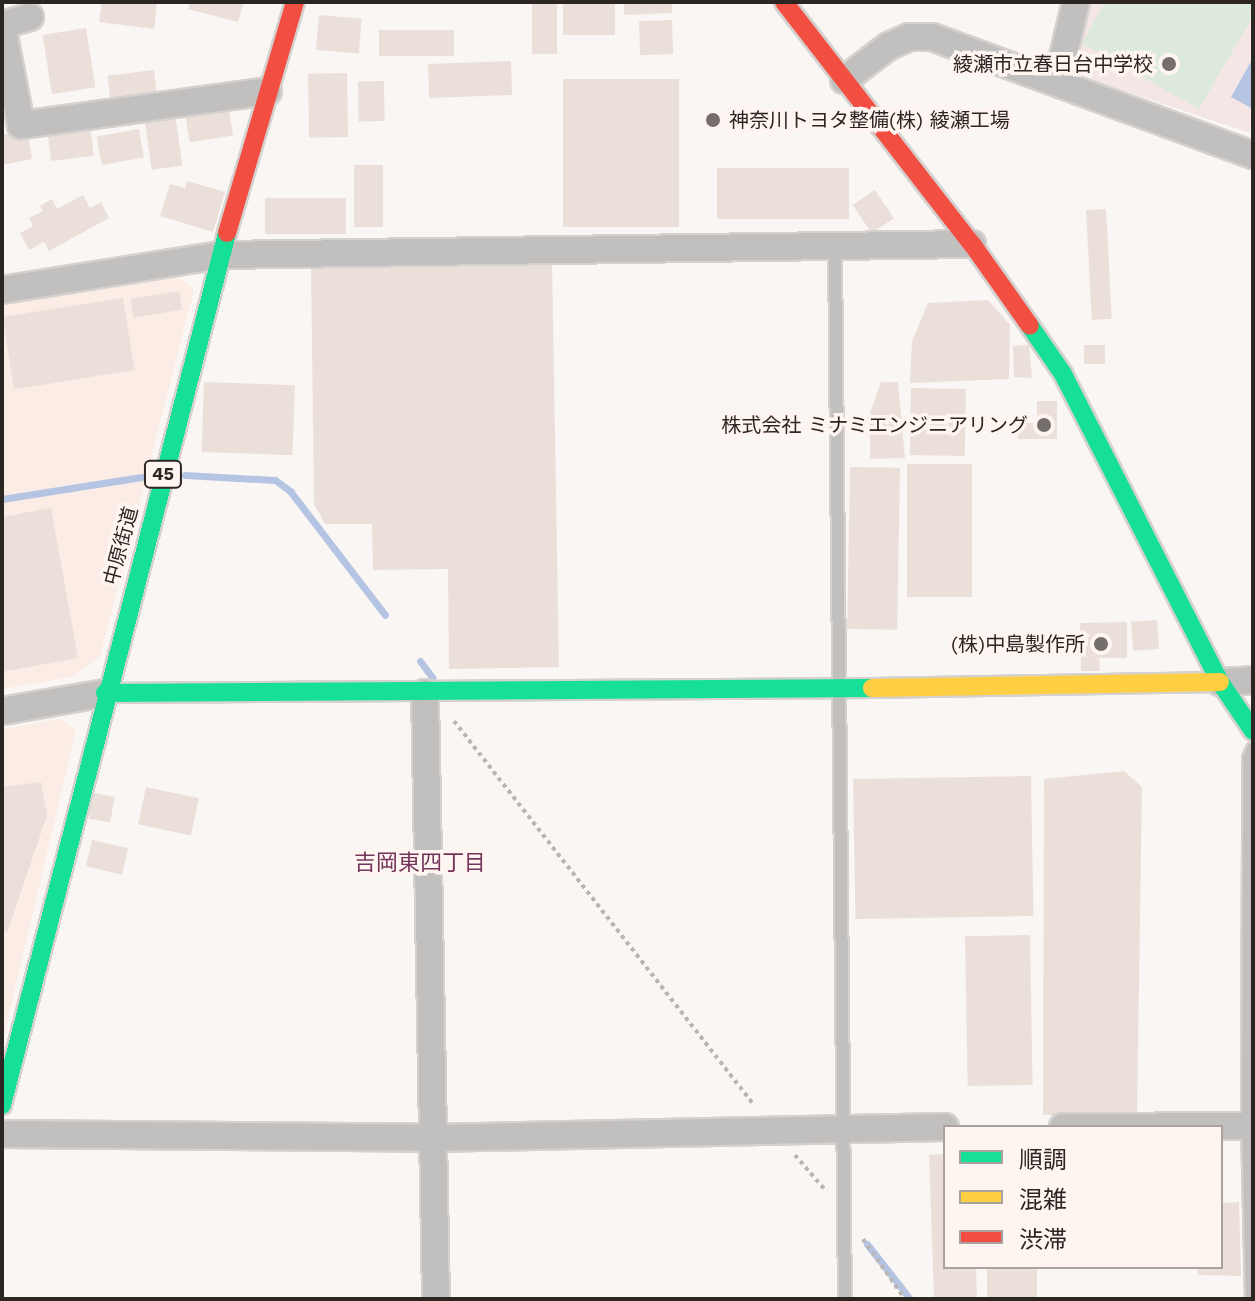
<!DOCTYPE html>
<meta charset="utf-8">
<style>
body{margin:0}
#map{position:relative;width:1255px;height:1301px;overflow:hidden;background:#faf6f4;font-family:"Work Sans","Noto Sans JP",sans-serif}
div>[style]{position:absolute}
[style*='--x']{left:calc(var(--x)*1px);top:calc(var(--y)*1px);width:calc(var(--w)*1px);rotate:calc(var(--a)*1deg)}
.built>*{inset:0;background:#fbede5}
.education>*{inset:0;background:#f4e6e4}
.green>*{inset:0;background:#dde9db}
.water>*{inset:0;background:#b5c4e2}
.stream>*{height:7px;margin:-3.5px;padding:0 3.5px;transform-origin:3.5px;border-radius:3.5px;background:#b5c4e2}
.building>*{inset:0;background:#ebdfda;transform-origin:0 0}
.path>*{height:4px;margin-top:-2px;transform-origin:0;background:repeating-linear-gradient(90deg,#b8b5b4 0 4px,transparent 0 8px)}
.roads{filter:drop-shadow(2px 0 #d4d1cf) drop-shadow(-2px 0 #d4d1cf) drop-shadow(0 2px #d4d1cf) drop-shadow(0 -2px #d4d1cf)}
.lane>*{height:12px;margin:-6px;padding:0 6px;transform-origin:6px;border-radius:6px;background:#c2bfbf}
.street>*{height:26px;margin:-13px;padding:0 13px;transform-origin:13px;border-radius:13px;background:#c2bfbf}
.fast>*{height:18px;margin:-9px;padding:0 9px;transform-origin:9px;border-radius:9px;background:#16e098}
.slow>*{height:18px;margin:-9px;padding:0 9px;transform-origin:9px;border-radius:9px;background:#ffcf43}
.jam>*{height:18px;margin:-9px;padding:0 9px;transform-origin:9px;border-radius:9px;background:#f24e42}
.dots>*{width:22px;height:22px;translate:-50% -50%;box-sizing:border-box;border:4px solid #fef5f0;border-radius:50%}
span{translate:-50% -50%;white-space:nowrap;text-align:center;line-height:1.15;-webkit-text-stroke:7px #fef5f0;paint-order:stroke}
.shield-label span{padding:2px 6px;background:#fef5f0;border:2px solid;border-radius:6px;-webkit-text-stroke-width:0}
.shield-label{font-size:18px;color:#2c2623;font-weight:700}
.poi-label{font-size:20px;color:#2c2623}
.right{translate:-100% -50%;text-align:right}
.left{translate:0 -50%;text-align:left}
.street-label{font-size:20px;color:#2c2623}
.neighbourhood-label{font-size:22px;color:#74355a}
.frame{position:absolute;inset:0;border:4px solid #2c2623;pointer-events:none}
.legend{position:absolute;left:943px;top:1125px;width:280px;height:144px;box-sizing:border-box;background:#fef5f0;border:2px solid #aaa29e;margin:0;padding:10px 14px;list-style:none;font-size:24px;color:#2c2623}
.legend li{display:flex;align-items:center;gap:16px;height:40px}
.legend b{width:40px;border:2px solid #aaa29e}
</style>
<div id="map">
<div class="built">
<div style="clip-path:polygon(174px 273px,194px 290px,100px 657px,72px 677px,2px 689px,2px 301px)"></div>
<div style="clip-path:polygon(61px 719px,76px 731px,2px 1043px,2px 729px)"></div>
</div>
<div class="education">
<div style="clip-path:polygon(1089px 2px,1253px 2px,1253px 134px,1092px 80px,1078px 48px)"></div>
</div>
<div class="green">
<div style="clip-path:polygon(1105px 2px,1253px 2px,1253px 16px,1199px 109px,1082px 43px)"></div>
</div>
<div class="water">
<div style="clip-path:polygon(1253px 58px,1253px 109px,1231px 97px)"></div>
</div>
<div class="stream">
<div style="--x:185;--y:475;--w:90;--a:3.2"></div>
<div style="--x:275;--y:480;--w:19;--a:36"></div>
<div style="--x:290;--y:491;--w:156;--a:52.5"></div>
<div style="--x:2;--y:499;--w:141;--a:-9"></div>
<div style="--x:420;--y:661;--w:21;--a:53"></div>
<div style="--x:867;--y:1244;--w:70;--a:52"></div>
</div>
<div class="building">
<div style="clip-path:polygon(102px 2px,157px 2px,154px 29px,99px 22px)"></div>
<div style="clip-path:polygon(190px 2px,244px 2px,238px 22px,188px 9px)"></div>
<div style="left:532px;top:2px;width:25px;height:52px"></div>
<div style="clip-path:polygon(624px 2px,672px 2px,672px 13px,624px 15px)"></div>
<div style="left:563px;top:4px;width:52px;height:31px"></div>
<div style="left:319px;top:15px;width:43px;height:35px;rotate:5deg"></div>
<div style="left:672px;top:20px;width:34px;height:33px;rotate:88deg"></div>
<div style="left:86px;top:28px;width:60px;height:44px;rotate:81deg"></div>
<div style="left:454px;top:30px;width:26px;height:75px;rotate:90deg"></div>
<div style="left:511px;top:61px;width:34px;height:83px;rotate:88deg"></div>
<div style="left:154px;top:70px;width:24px;height:47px;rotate:83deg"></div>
<div style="left:347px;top:73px;width:64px;height:39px;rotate:89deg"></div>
<div style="left:563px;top:79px;width:116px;height:148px"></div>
<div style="left:384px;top:81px;width:40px;height:26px;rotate:89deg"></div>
<div style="left:228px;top:103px;width:33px;height:44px;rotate:81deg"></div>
<div style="left:175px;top:113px;width:53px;height:31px;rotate:82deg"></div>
<div style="left:90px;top:125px;width:31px;height:43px;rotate:83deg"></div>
<div style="left:139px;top:129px;width:29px;height:43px;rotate:80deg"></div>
<div style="clip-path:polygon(27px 130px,32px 159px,2px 165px,2px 135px)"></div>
<div style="left:354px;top:165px;width:29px;height:62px"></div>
<div style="left:849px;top:168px;width:51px;height:132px;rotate:90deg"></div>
<div style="clip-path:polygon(187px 181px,225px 192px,213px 232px,160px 216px,170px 184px,185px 188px)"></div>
<div style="left:875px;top:190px;width:34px;height:27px;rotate:56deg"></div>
<div style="clip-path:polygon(83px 195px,90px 208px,101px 202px,109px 218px,49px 251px,44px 242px,29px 250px,20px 233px,33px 226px,29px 218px,43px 211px,40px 206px,52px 199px,57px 209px)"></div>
<div style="left:265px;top:198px;width:81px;height:36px"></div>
<div style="left:1106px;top:209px;width:110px;height:20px;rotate:87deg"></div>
<div style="clip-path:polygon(552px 261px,559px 667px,449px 669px,448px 569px,373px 570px,372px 524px,325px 524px,314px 504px,311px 266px)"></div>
<div style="left:179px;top:291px;width:19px;height:49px;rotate:81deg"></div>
<div style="left:123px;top:298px;width:73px;height:122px;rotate:81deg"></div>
<div style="clip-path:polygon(988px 300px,1010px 325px,1009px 379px,910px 383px,912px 341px,928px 303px)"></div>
<div style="clip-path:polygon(1029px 345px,1032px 378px,1014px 377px,1013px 346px)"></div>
<div style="left:1084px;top:345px;width:21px;height:19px"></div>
<div style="left:204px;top:382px;width:91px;height:70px;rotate:2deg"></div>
<div style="clip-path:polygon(881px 382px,898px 382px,905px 458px,870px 459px,870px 413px)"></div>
<div style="left:911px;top:388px;width:55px;height:67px;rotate:1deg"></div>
<div style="clip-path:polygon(1037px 401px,1057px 401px,1057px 439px,1018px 439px,1018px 423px,1037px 423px)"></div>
<div style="left:907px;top:464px;width:65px;height:133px"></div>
<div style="left:850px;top:467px;width:50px;height:162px;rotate:1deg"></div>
<div style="clip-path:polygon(51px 508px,78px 658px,2px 672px,2px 517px)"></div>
<div style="left:1157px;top:620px;width:29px;height:26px;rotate:86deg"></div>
<div style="clip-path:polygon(1127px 622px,1127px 658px,1099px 658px,1100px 671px,1081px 671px,1080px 623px)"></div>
<div style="clip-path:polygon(1124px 771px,1142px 787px,1137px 1115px,1043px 1115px,1044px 779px)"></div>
<div style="left:1031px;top:776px;width:140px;height:178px;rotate:89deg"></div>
<div style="clip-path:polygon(41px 782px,47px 815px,8px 931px,2px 932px,2px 787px)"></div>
<div style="left:146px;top:787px;width:54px;height:38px;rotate:12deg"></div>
<div style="left:93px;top:793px;width:22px;height:26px;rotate:10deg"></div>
<div style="left:92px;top:840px;width:37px;height:27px;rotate:13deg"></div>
<div style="left:1030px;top:935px;width:150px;height:65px;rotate:89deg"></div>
<div style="clip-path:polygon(945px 1154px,945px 1267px,976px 1267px,977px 1299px,934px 1299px,929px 1155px)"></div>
<div style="clip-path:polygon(1239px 1202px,1241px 1276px,1198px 1275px,1198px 1267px,1221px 1267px,1221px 1203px)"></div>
<div style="left:987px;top:1267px;width:50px;height:32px"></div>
</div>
<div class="path">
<div style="--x:454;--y:721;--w:487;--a:52"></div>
<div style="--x:795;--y:1155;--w:48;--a:49.3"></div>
<div style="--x:863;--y:1239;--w:73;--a:55"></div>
</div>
<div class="roads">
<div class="lane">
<div style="--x:835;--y:247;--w:1052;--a:89.46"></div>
<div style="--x:1252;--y:1299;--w:173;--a:-91.3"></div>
<div style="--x:1248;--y:1126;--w:368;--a:-89.8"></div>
<div style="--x:1249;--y:758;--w:10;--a:-66"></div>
</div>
<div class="street">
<div style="--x:2;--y:25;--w:29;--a:-16"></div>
<div style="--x:2;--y:26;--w:101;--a:79.1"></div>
<div style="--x:21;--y:125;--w:249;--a:-7.8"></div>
<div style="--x:844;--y:80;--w:56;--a:-37.1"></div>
<div style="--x:889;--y:46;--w:22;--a:-24"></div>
<div style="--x:909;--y:37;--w:23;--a:0"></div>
<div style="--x:932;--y:37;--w:342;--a:20.2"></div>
<div style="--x:1057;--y:82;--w:82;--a:-76.6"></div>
<div style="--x:2;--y:290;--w:221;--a:-9.1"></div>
<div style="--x:220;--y:255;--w:752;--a:-0.84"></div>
<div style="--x:1220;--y:682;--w:33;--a:-3"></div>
<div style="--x:425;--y:693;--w:606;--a:88.96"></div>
<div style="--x:2;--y:711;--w:105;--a:-9.9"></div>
<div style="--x:1063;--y:1127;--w:190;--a:-0.3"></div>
<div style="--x:2;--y:1134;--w:432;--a:0.5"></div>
<div style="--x:434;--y:1138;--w:511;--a:-1.23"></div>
</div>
<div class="fast">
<div style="--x:1030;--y:326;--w:58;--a:55.5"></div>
<div style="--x:1063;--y:374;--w:346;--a:63"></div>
<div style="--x:1220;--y:682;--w:59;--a:56"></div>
<div style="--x:105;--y:693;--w:767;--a:-0.37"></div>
<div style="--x:2;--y:1105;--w:901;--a:-75.53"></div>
</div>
<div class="slow">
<div style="--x:872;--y:688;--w:348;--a:-1"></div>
</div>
<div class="jam">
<div style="--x:784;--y:2;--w:306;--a:52.2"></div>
<div style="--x:972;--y:244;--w:100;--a:54.7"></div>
<div style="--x:227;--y:233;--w:241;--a:-73.6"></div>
</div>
</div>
<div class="dots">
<div style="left:1169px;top:64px;background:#746f6c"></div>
<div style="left:713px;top:120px;background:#746f6c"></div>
<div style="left:1044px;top:425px;background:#746f6c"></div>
<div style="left:1101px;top:644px;background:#746f6c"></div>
</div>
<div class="shield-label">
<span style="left:163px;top:474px">45</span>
</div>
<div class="poi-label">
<span class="right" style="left:1153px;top:64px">綾瀬市立春日台中学校</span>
<span class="left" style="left:729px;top:120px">神奈川トヨタ整備(株) 綾瀬工場</span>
<span class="right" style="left:1028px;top:425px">株式会社 ミナミエンジニアリング</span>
<span class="right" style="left:1085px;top:644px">(株)中島製作所</span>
</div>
<div class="street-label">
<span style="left:121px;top:546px;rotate:-75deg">中原街道</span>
</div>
<div class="neighbourhood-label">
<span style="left:420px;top:863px">吉岡東四丁目</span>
</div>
<div class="frame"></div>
<ul class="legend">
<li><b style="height:10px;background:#16e098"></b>順調</li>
<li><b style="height:10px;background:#ffcf43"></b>混雑</li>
<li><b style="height:10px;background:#f24e42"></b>渋滞</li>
</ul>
</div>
